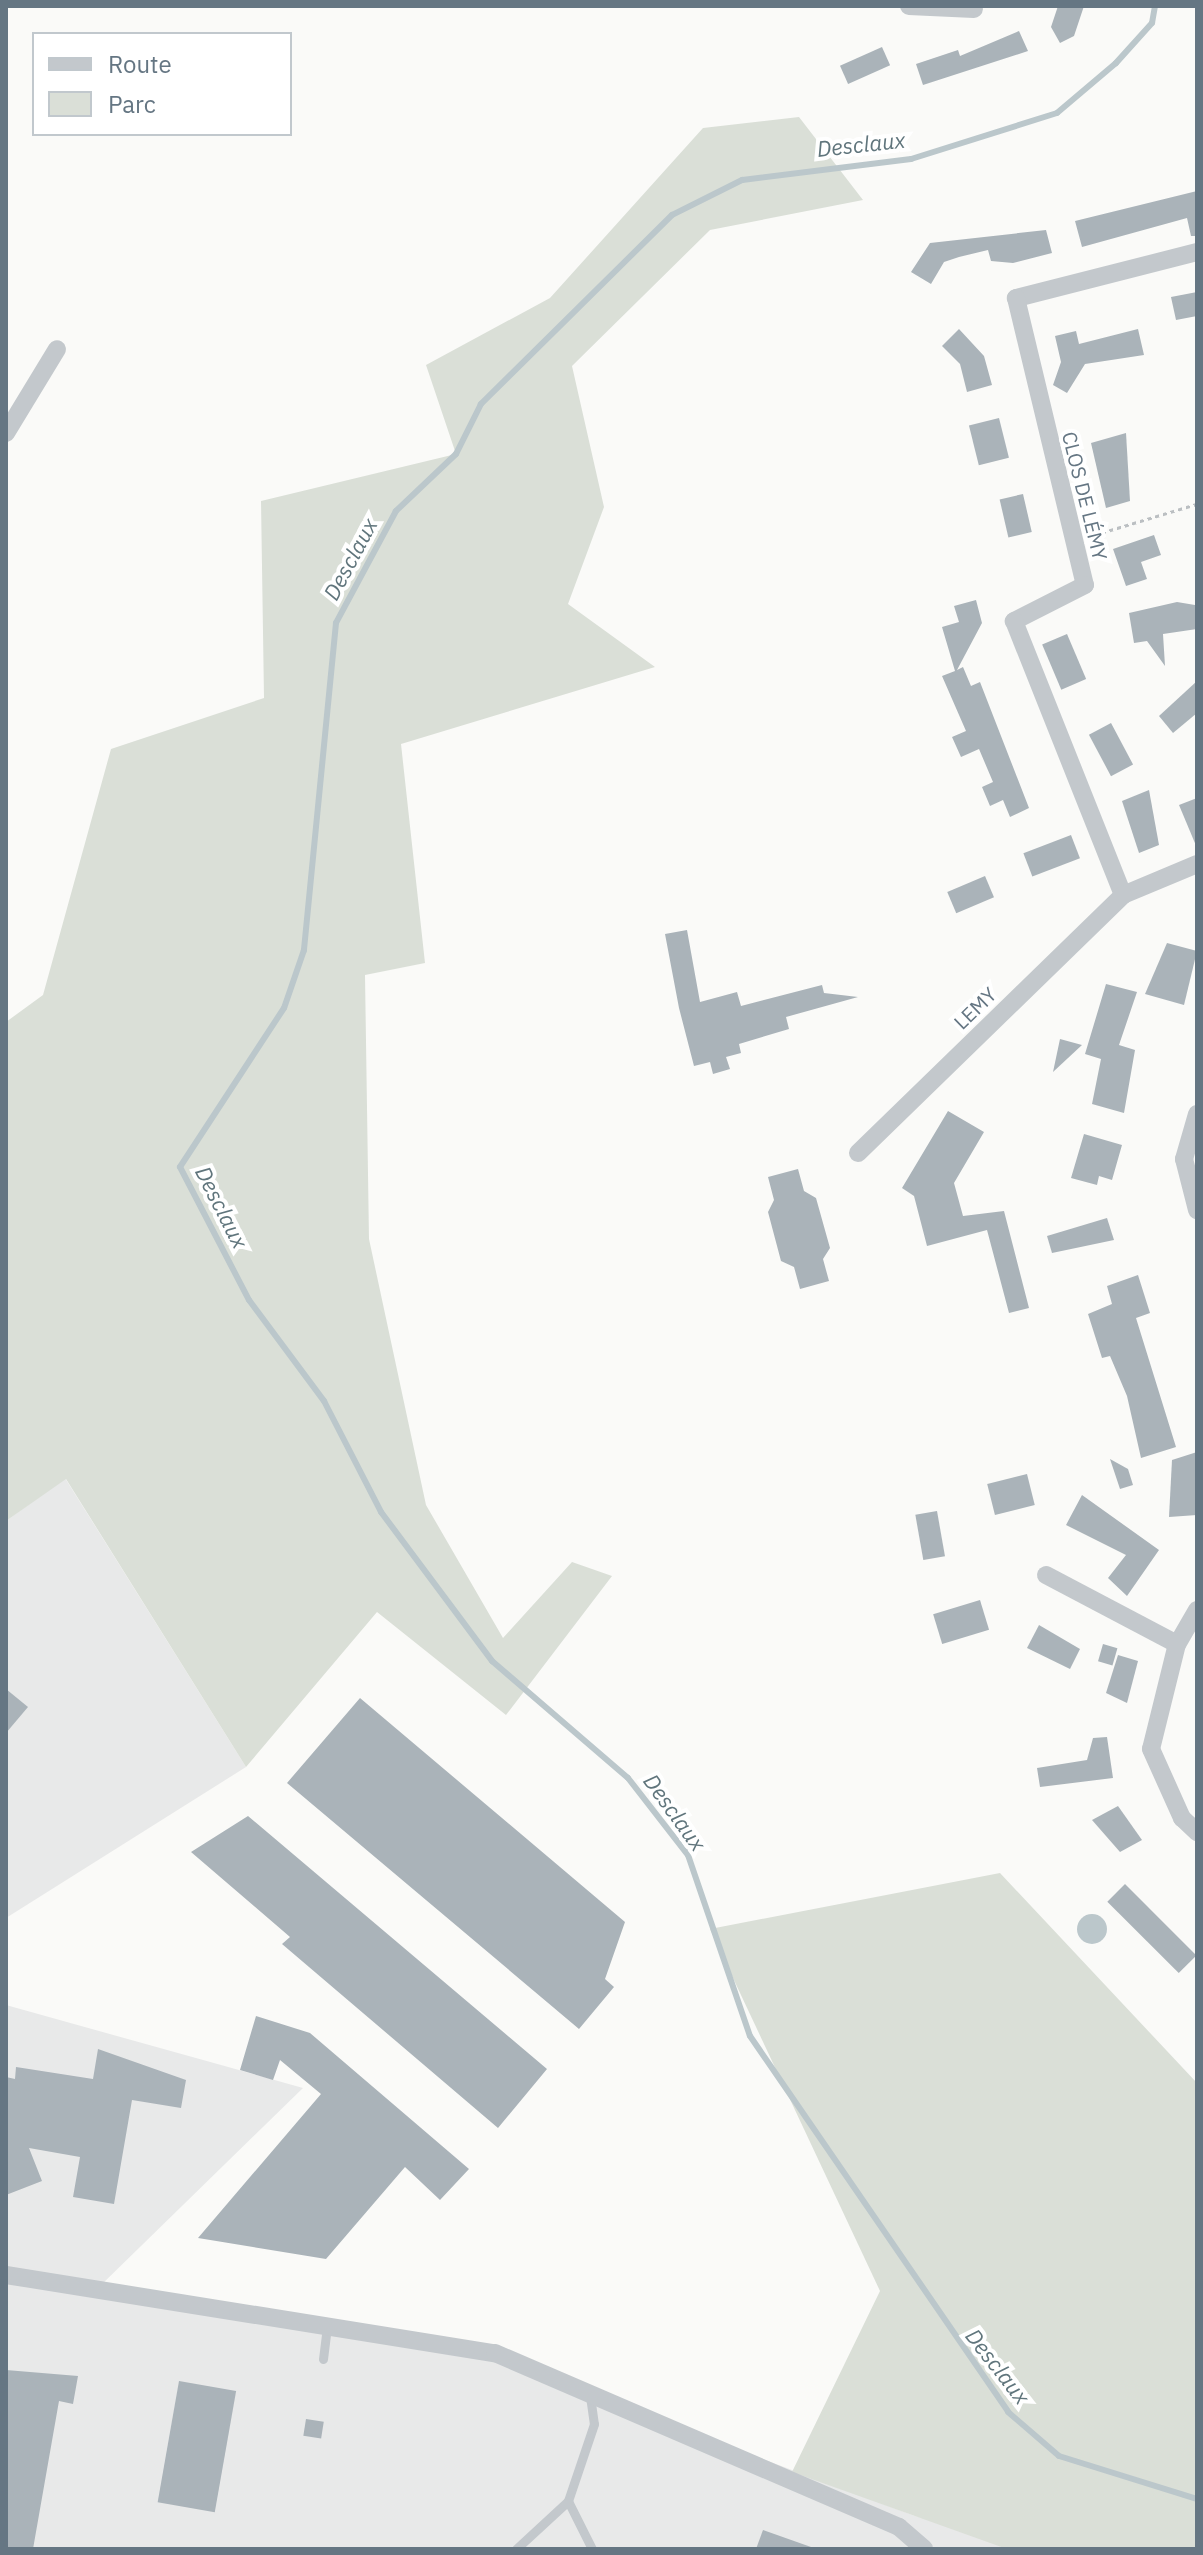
<!DOCTYPE html>
<meta charset="utf-8">
<style>
body{margin:0}
#map{position:relative;width:1203px;height:2555px;overflow:hidden;background:#fafaf8;font-family:"IBM Plex Sans",sans-serif}
div>[style]{position:absolute}
[style*='--x']{left:calc(var(--x)*1px);top:calc(var(--y)*1px);width:calc(var(--w)*1px);rotate:calc(var(--a)*1deg)}
.built>*{inset:0;background:#e8e9e9}
.green>*{inset:0;background:#dadfd7}
.water>*{inset:0;background:#bbc7cb}
.round{border-radius:50%}
.stream>*{height:6px;margin:-3px;padding:0 3px;transform-origin:3px;border-radius:3px;background:#bbc7cb}
.building>*{inset:0;background:#aab3b9;transform-origin:0 0}
.path>*{height:3px;margin-top:-1.5px;transform-origin:0;background:repeating-linear-gradient(90deg,#bbbfc2 0 4px,transparent 0 8px)}
.lane>*{height:9px;margin:-4.5px;padding:0 4.5px;transform-origin:4.5px;border-radius:4.5px;background:#c3c8cc}
.street>*{height:18px;margin:-9px;padding:0 9px;transform-origin:9px;border-radius:9px;background:#c3c8cc}
span{translate:-50% -50%;white-space:nowrap;text-align:center;line-height:1.15;-webkit-text-stroke:8px #fff;paint-order:stroke}
.street-label{font-size:20px;color:#657683}
.water-label{font-size:22px;color:#60757c;font-style:italic}
.frame{position:absolute;inset:0;border:8px solid #657683;pointer-events:none}
.legend{position:absolute;left:32px;top:32px;width:260px;height:104px;box-sizing:border-box;background:#fff;border:2px solid #c1c8cd;margin:0;padding:10px 14px;list-style:none;font-size:24px;color:#657683}
.legend li{display:flex;align-items:center;gap:16px;height:40px}
.legend b{width:40px;border:2px solid #c1c8cd}
</style>
<div id="map">
<div class="built">
<div style="clip-path:polygon(65px 1478px,246px 1767px,6px 1918px,6px 1521px)"></div>
<div style="clip-path:polygon(6px 2005px,303px 2088px,98px 2288px,433px 2336px,915px 2516px,1041px 2549px,6px 2549px)"></div>
</div>
<div class="green">
<div style="clip-path:polygon(799px 117px,863px 200px,710px 230px,572px 366px,604px 507px,568px 604px,655px 667px,401px 744px,425px 963px,365px 975px,369px 1239px,426px 1505px,503px 1638px,572px 1562px,612px 1576px,506px 1715px,377px 1612px,246px 1767px,66px 1479px,6px 1521px,6px 1022px,43px 995px,111px 749px,264px 698px,261px 501px,456px 454px,426px 365px,550px 298px,703px 128px)"></div>
<div style="clip-path:polygon(1000px 1873px,1197px 2083px,1197px 2549px,1007px 2549px,792px 2472px,880px 2291px,710px 1929px)"></div>
</div>
<div class="water">
<div class="round" style="left:1077px;top:1914px;width:30px;height:30px"></div>
</div>
<div class="stream">
<div style="--x:1155;--y:6;--w:17;--a:100"></div>
<div style="--x:1152;--y:23;--w:54;--a:132"></div>
<div style="--x:1116;--y:63;--w:77;--a:139.7"></div>
<div style="--x:1057;--y:113;--w:153;--a:162.5"></div>
<div style="--x:911;--y:159;--w:170;--a:172.9"></div>
<div style="--x:742;--y:180;--w:78;--a:153.4"></div>
<div style="--x:672;--y:215;--w:269;--a:135.3"></div>
<div style="--x:481;--y:404;--w:56;--a:116.6"></div>
<div style="--x:456;--y:454;--w:83;--a:136.5"></div>
<div style="--x:396;--y:511;--w:127;--a:118.2"></div>
<div style="--x:336;--y:623;--w:329;--a:95.6"></div>
<div style="--x:304;--y:950;--w:61;--a:109"></div>
<div style="--x:284;--y:1008;--w:190;--a:123.2"></div>
<div style="--x:180;--y:1167;--w:150;--a:62.6"></div>
<div style="--x:249;--y:1300;--w:126;--a:53.4"></div>
<div style="--x:324;--y:1401;--w:125;--a:62.8"></div>
<div style="--x:381;--y:1512;--w:186;--a:53.3"></div>
<div style="--x:492;--y:1661;--w:179;--a:40.7"></div>
<div style="--x:628;--y:1778;--w:98;--a:52.1"></div>
<div style="--x:688;--y:1855;--w:191;--a:71.1"></div>
<div style="--x:750;--y:2036;--w:456;--a:55.5"></div>
<div style="--x:1008;--y:2412;--w:67;--a:40.8"></div>
<div style="--x:1059;--y:2456;--w:145;--a:17.3"></div>
</div>
<div class="building">
<div style="clip-path:polygon(1058px 6px,1084px 6px,1074px 36px,1060px 43px,1051px 27px)"></div>
<div style="clip-path:polygon(1019px 31px,1028px 51px,923px 85px,916px 64px,958px 50px,960px 56px)"></div>
<div style="left:882px;top:47px;width:20px;height:46px;rotate:66deg"></div>
<div style="clip-path:polygon(1197px 191px,1197px 236px,1191px 236px,1187px 218px,1082px 247px,1075px 221px)"></div>
<div style="clip-path:polygon(1046px 230px,1052px 253px,1013px 263px,991px 261px,988px 250px,959px 257px,944px 262px,931px 284px,911px 272px,930px 243px)"></div>
<div style="clip-path:polygon(1197px 292px,1197px 316px,1176px 320px,1171px 297px)"></div>
<div style="clip-path:polygon(959px 329px,984px 356px,992px 385px,967px 392px,960px 364px,942px 346px)"></div>
<div style="clip-path:polygon(1138px 329px,1144px 355px,1085px 364px,1067px 393px,1053px 385px,1061px 362px,1055px 336px,1076px 331px,1079px 344px)"></div>
<div style="left:999px;top:418px;width:41px;height:31px;rotate:76deg"></div>
<div style="clip-path:polygon(1126px 433px,1130px 501px,1106px 508px,1091px 443px)"></div>
<div style="left:1023px;top:494px;width:39px;height:24px;rotate:77deg"></div>
<div style="clip-path:polygon(1154px 535px,1161px 555px,1141px 562px,1147px 579px,1126px 586px,1113px 549px)"></div>
<div style="clip-path:polygon(976px 600px,982px 623px,957px 670px,963px 667px,971px 686px,980px 682px,1029px 808px,1010px 817px,1003px 800px,990px 806px,982px 787px,993px 782px,979px 749px,961px 757px,952px 737px,966px 731px,942px 676px,955px 671px,942px 627px,959px 622px,954px 606px)"></div>
<div style="clip-path:polygon(1177px 602px,1195px 605px,1197px 629px,1163px 634px,1165px 666px,1147px 641px,1134px 643px,1129px 613px)"></div>
<div style="left:1067px;top:634px;width:49px;height:27px;rotate:67deg"></div>
<div style="clip-path:polygon(1197px 681px,1197px 713px,1173px 733px,1159px 716px)"></div>
<div style="left:1111px;top:723px;width:47px;height:25px;rotate:62deg"></div>
<div style="clip-path:polygon(1149px 790px,1159px 845px,1139px 853px,1122px 801px)"></div>
<div style="clip-path:polygon(1197px 798px,1197px 848px,1179px 805px)"></div>
<div style="left:1071px;top:835px;width:25px;height:51px;rotate:69deg"></div>
<div style="left:985px;top:876px;width:23px;height:41px;rotate:67deg"></div>
<div style="clip-path:polygon(687px 930px,700px 1002px,737px 992px,741px 1006px,822px 985px,824px 993px,858px 997px,786px 1017px,789px 1029px,739px 1044px,741px 1053px,726px 1057px,730px 1069px,713px 1074px,710px 1062px,694px 1066px,679px 1008px,665px 934px)"></div>
<div style="clip-path:polygon(1167px 943px,1197px 951px,1184px 1005px,1145px 994px)"></div>
<div style="clip-path:polygon(1106px 984px,1137px 992px,1119px 1045px,1135px 1050px,1124px 1113px,1092px 1104px,1101px 1059px,1085px 1054px)"></div>
<div style="clip-path:polygon(1060px 1039px,1082px 1045px,1053px 1072px)"></div>
<div style="clip-path:polygon(948px 1111px,984px 1132px,954px 1183px,963px 1216px,1004px 1211px,1029px 1308px,1009px 1313px,987px 1230px,927px 1246px,914px 1196px,902px 1188px)"></div>
<div style="clip-path:polygon(1084px 1134px,1122px 1145px,1112px 1180px,1099px 1176px,1097px 1185px,1071px 1178px)"></div>
<div style="clip-path:polygon(798px 1169px,804px 1191px,816px 1198px,830px 1248px,823px 1259px,829px 1281px,800px 1289px,794px 1267px,781px 1261px,768px 1212px,774px 1200px,768px 1177px)"></div>
<div style="clip-path:polygon(1107px 1218px,1114px 1240px,1052px 1253px,1047px 1236px)"></div>
<div style="clip-path:polygon(1138px 1275px,1150px 1313px,1136px 1318px,1176px 1447px,1141px 1458px,1127px 1396px,1110px 1356px,1102px 1358px,1088px 1314px,1112px 1304px,1107px 1286px)"></div>
<div style="clip-path:polygon(1197px 1452px,1197px 1515px,1169px 1517px,1172px 1460px)"></div>
<div style="clip-path:polygon(1110px 1459px,1128px 1469px,1133px 1485px,1120px 1489px)"></div>
<div style="left:1027px;top:1474px;width:32px;height:41px;rotate:76deg"></div>
<div style="clip-path:polygon(1082px 1495px,1159px 1550px,1127px 1596px,1108px 1578px,1126px 1555px,1066px 1525px)"></div>
<div style="left:937px;top:1511px;width:46px;height:22px;rotate:80deg"></div>
<div style="left:980px;top:1600px;width:31px;height:49px;rotate:73deg"></div>
<div style="clip-path:polygon(1039px 1625px,1080px 1649px,1070px 1669px,1027px 1648px)"></div>
<div style="left:1103px;top:1644px;width:15px;height:18px;rotate:16deg"></div>
<div style="clip-path:polygon(1118px 1655px,1138px 1661px,1127px 1703px,1106px 1693px)"></div>
<div style="clip-path:polygon(6px 1689px,28px 1707px,6px 1733px)"></div>
<div style="clip-path:polygon(360px 1698px,625px 1922px,605px 1979px,614px 1987px,579px 2029px,287px 1783px)"></div>
<div style="clip-path:polygon(1107px 1737px,1113px 1778px,1040px 1787px,1037px 1768px,1087px 1760px,1093px 1738px)"></div>
<div style="clip-path:polygon(1118px 1806px,1142px 1840px,1120px 1852px,1092px 1820px)"></div>
<div style="clip-path:polygon(248px 1816px,547px 2069px,498px 2128px,282px 1944px,290px 1937px,191px 1852px)"></div>
<div style="left:1125px;top:1884px;width:101px;height:25px;rotate:45deg"></div>
<div style="clip-path:polygon(256px 2016px,310px 2033px,469px 2169px,440px 2200px,405px 2167px,326px 2259px,198px 2238px,321px 2094px,280px 2060px,273px 2080px,240px 2070px)"></div>
<div style="clip-path:polygon(98px 2049px,186px 2080px,181px 2108px,132px 2100px,114px 2204px,73px 2197px,80px 2157px,29px 2148px,42px 2181px,6px 2195px,6px 2077px,15px 2079px,16px 2067px,93px 2079px)"></div>
<div style="clip-path:polygon(6px 2370px,78px 2376px,73px 2404px,59px 2401px,33px 2549px,6px 2549px)"></div>
<div style="left:179px;top:2381px;width:58px;height:123px;rotate:10deg"></div>
<div style="left:306px;top:2419px;width:18px;height:17px;rotate:9deg"></div>
<div style="clip-path:polygon(763px 2530px,811px 2547px,811px 2549px,756px 2549px)"></div>
</div>
<div class="path">
<div style="--x:1094;--y:535;--w:108;--a:-16.8"></div>
</div>
<div class="lane">
<div style="--x:323;--y:2359;--w:35;--a:-83"></div>
<div style="--x:590;--y:2396;--w:28;--a:82"></div>
<div style="--x:594;--y:2424;--w:81;--a:108.7"></div>
<div style="--x:568;--y:2501;--w:54;--a:63.4"></div>
<div style="--x:516;--y:2549;--w:71;--a:-42.7"></div>
</div>
<div class="street">
<div style="--x:909;--y:6;--w:65;--a:2.6"></div>
<div style="--x:1197;--y:252;--w:187;--a:165.7"></div>
<div style="--x:1016;--y:298;--w:295;--a:76.5"></div>
<div style="--x:1085;--y:585;--w:80;--a:153.1"></div>
<div style="--x:1014;--y:621;--w:295;--a:68.3"></div>
<div style="--x:1123;--y:895;--w:80;--a:-22.7"></div>
<div style="--x:6;--y:433;--w:98;--a:-58.7"></div>
<div style="--x:1197;--y:1114;--w:47;--a:106.1"></div>
<div style="--x:1184;--y:1159;--w:53;--a:75.7"></div>
<div style="--x:858;--y:1153;--w:370;--a:-44.2"></div>
<div style="--x:1046;--y:1575;--w:148;--a:27.8"></div>
<div style="--x:1197;--y:1610;--w:39;--a:120"></div>
<div style="--x:1177;--y:1644;--w:108;--a:103.9"></div>
<div style="--x:1151;--y:1749;--w:76;--a:65.8"></div>
<div style="--x:1182;--y:1818;--w:21;--a:43"></div>
<div style="--x:6;--y:2275;--w:495;--a:9.1"></div>
<div style="--x:495;--y:2353;--w:440;--a:23.3"></div>
<div style="--x:899;--y:2527;--w:33;--a:41"></div>
</div>
<div class="street-label">
<span style="left:1085px;top:496px;rotate:76deg">CLOS DE LÉMY</span>
<span style="left:975px;top:1008px;rotate:-44deg">LEMY</span>
</div>
<div class="water-label">
<span style="left:861px;top:144px;rotate:-6deg">Desclaux</span>
<span style="left:350px;top:559px;rotate:-62deg">Desclaux</span>
<span style="left:222px;top:1207px;rotate:63deg">Desclaux</span>
<span style="left:675px;top:1812px;rotate:54deg">Desclaux</span>
<span style="left:998px;top:2366px;rotate:52deg">Desclaux</span>
</div>
<div class="frame"></div>
<ul class="legend">
<li><b style="height:10px;background:#c3c8cc"></b>Route</li>
<li><b style="height:22px;background:#dadfd7"></b>Parc</li>
</ul>
</div>
